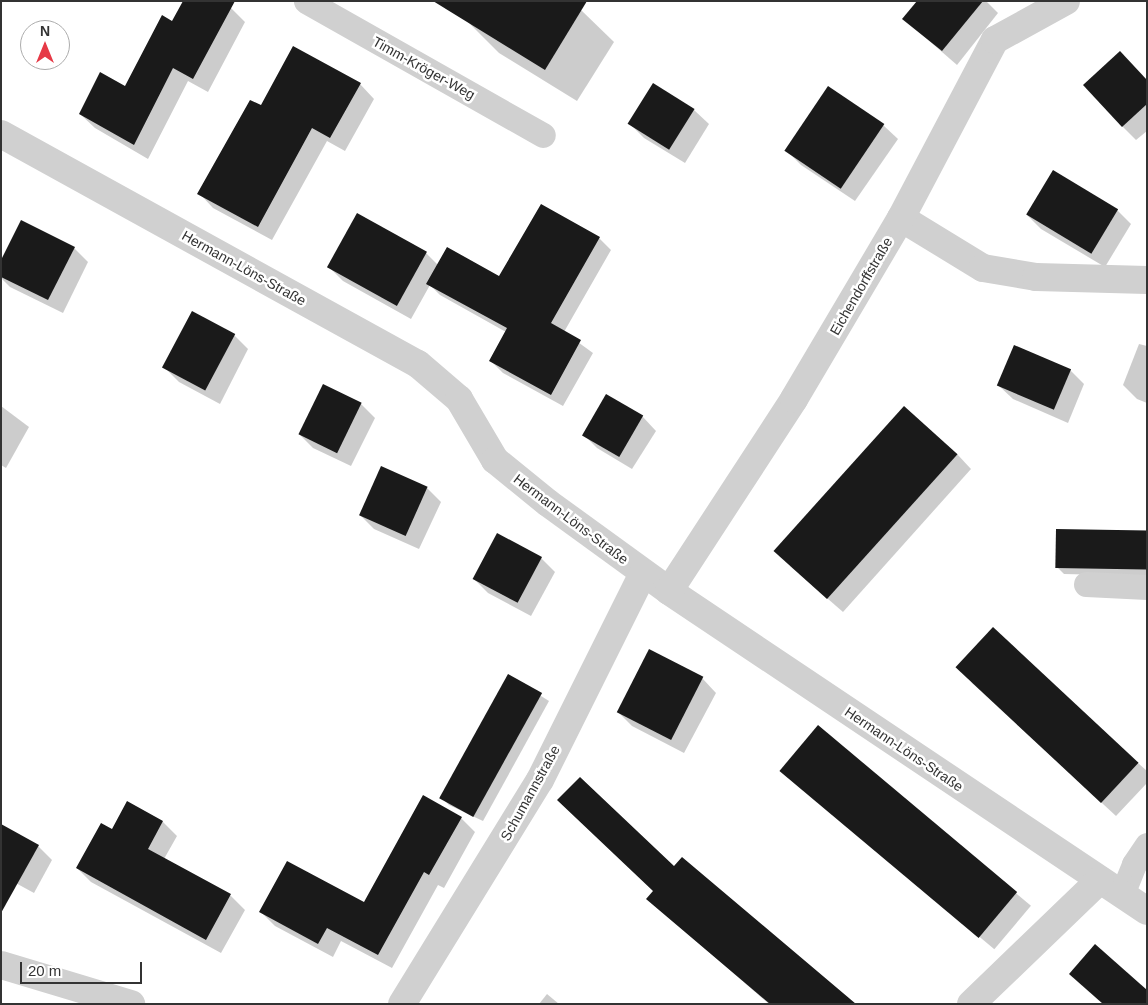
<!DOCTYPE html>
<meta charset="utf-8">
<style>
body{margin:0}
#map{position:relative;width:1148px;height:1005px;overflow:hidden;background:#fff;font-family:Arial,sans-serif}
div>[style]{position:absolute}
[style*='--x']{left:calc(var(--x)*1px);top:calc(var(--y)*1px);width:calc(var(--w)*1px);rotate:calc(var(--a)*1deg)}
.shadow>*{inset:0;background:#0003;transform-origin:0 0}
.building>*{inset:0;background:#1a1a1a;transform-origin:0 0}
.lane>*{height:25px;margin:-12.5px;padding:0 12.5px;transform-origin:12.5px;border-radius:12.5px;background:#d0d0d0}
.street>*{height:28px;margin:-14px;padding:0 14px;transform-origin:14px;border-radius:14px;background:#d0d0d0}
span{translate:-50% -50%;white-space:nowrap;text-align:center;line-height:1.15;-webkit-text-stroke:5px #fff;paint-order:stroke}
.street-label{font-size:14px;color:#333}
.frame{position:absolute;inset:0;border:2px solid #333;pointer-events:none}
.north{position:absolute;left:20px;top:20px;width:50px;height:50px;box-sizing:border-box;background:#fff;border:1px solid #adadad;border-radius:50%;rotate:0deg;font-size:14px;font-weight:700;line-height:20px;text-align:center;color:#333}
.north::after{content:'';display:block;margin:auto;width:18px;height:22px;background:#e63946;clip-path:polygon(50% 0,100% 100%,50% 72%,0 100%)}
.scale{position:absolute;left:20px;top:962px;width:122px;height:22px;box-sizing:border-box;border:2px solid #333;border-top:0;padding-left:6px;font-size:15px;line-height:18px;white-space:nowrap;color:#333;-webkit-text-stroke:4px #fff;paint-order:stroke}
</style>
<div id="map">
<div class="shadow">
<div style="clip-path:polygon(918px 1px,986px 1px,998px 13px,957px 65px,904px 19px)"></div>
<div style="clip-path:polygon(231px 8px,245px 22px,208px 92px,188px 81px,148px 159px,95px 128px,80px 114px,125px 88px,173px 23px)"></div>
<div style="clip-path:polygon(581px 10px,614px 42px,577px 101px,499px 53px,467px 21px)"></div>
<div style="clip-path:polygon(1147px 80px,1147px 131px,1136px 140px,1122px 126px)"></div>
<div style="clip-path:polygon(360px 84px,374px 99px,345px 151px,327px 141px,272px 240px,213px 208px,199px 193px,261px 107px)"></div>
<div style="clip-path:polygon(694px 110px,709px 124px,685px 163px,644px 138px,630px 124px)"></div>
<div style="clip-path:polygon(883px 125px,898px 139px,855px 201px,801px 165px,787px 151px)"></div>
<div style="clip-path:polygon(1117px 210px,1131px 224px,1105px 267px,1041px 229px,1027px 215px)"></div>
<div style="clip-path:polygon(599px 238px,611px 250px,564px 332px,593px 353px,563px 406px,503px 373px,491px 361px,506px 332px,440px 295px,430px 285px,411px 319px,343px 281px,329px 267px,426px 253px,438px 265px,500px 278px)"></div>
<div style="clip-path:polygon(74px 248px,88px 262px,63px 313px,10px 287px,1px 278px,1px 263px)"></div>
<div style="clip-path:polygon(234px 335px,248px 349px,220px 404px,179px 382px,165px 368px)"></div>
<div style="clip-path:polygon(1139px 344px,1147px 346px,1147px 403px,1137px 399px,1123px 385px)"></div>
<div style="clip-path:polygon(1070px 370px,1084px 384px,1068px 423px,1013px 399px,998px 385px)"></div>
<div style="clip-path:polygon(361px 404px,375px 418px,351px 466px,313px 448px,299px 434px)"></div>
<div style="clip-path:polygon(1px 406px,29px 427px,6px 468px,1px 465px)"></div>
<div style="clip-path:polygon(642px 416px,656px 431px,632px 469px,597px 448px,583px 434px)"></div>
<div style="clip-path:polygon(957px 454px,971px 469px,843px 612px,790px 566px)"></div>
<div style="clip-path:polygon(427px 488px,441px 502px,419px 549px,374px 529px,360px 515px)"></div>
<div style="clip-path:polygon(1147px 532px,1147px 576px,1064px 574px,1057px 567px)"></div>
<div style="clip-path:polygon(541px 558px,555px 572px,531px 616px,488px 593px,474px 579px)"></div>
<div style="clip-path:polygon(509px 676px,549px 701px,483px 821px,449px 805px,442px 798px)"></div>
<div style="clip-path:polygon(702px 678px,716px 693px,684px 753px,632px 726px,618px 712px)"></div>
<div style="clip-path:polygon(971px 682px,1138px 763px,1147px 771px,1147px 783px,1116px 816px)"></div>
<div style="left:818px;top:727px;width:278px;height:57px;rotate:40deg"></div>
<div style="clip-path:polygon(128px 803px,163px 822px,177px 836px,164px 859px,231px 896px,245px 910px,221px 953px,91px 882px,77px 868px,113px 831px)"></div>
<div style="clip-path:polygon(461px 818px,475px 832px,444px 888px,438px 885px,392px 968px,341px 941px,333px 957px,275px 926px,261px 912px,364px 904px)"></div>
<div style="clip-path:polygon(38px 846px,52px 860px,34px 893px,1px 875px)"></div>
<div style="clip-path:polygon(674px 868px,854px 1004px,769px 1004px,648px 899px)"></div>
<div style="clip-path:polygon(547px 994px,559px 1004px,539px 1004px)"></div>
</div>
<div class="building">
<div style="clip-path:polygon(183px 1px,235px 1px,193px 79px,173px 68px,134px 145px,79px 114px,100px 72px,125px 86px,162px 15px,172px 21px)"></div>
<div style="clip-path:polygon(433px 1px,587px 1px,545px 70px)"></div>
<div style="clip-path:polygon(917px 1px,983px 1px,942px 51px,902px 19px)"></div>
<div style="clip-path:polygon(293px 46px,361px 83px,330px 138px,312px 128px,258px 227px,197px 194px,250px 100px,261px 105px)"></div>
<div style="clip-path:polygon(1120px 51px,1147px 80px,1147px 104px,1122px 127px,1083px 85px)"></div>
<div style="left:653px;top:83px;width:49px;height:48px;rotate:32deg"></div>
<div style="left:828px;top:86px;width:68px;height:78px;rotate:34deg"></div>
<div style="left:1053px;top:170px;width:76px;height:52px;rotate:31deg"></div>
<div style="clip-path:polygon(541px 204px,600px 237px,551px 323px,581px 340px,551px 395px,489px 361px,507px 328px,426px 284px,447px 247px,499px 276px)"></div>
<div style="left:357px;top:213px;width:80px;height:62px;rotate:29deg"></div>
<div style="clip-path:polygon(21px 220px,75px 247px,48px 300px,1px 277px,1px 260px)"></div>
<div style="left:192px;top:311px;width:49px;height:64px;rotate:28deg"></div>
<div style="left:1014px;top:345px;width:62px;height:44px;rotate:23deg"></div>
<div style="left:323px;top:384px;width:43px;height:56px;rotate:26deg"></div>
<div style="left:606px;top:394px;width:43px;height:48px;rotate:30deg"></div>
<div style="left:904px;top:406px;width:72px;height:195px;rotate:42deg"></div>
<div style="left:381px;top:466px;width:51px;height:54px;rotate:24deg"></div>
<div style="left:1056px;top:529px;width:91px;height:39px;rotate:1deg"></div>
<div style="left:497px;top:533px;width:51px;height:52px;rotate:28deg"></div>
<div style="left:993px;top:627px;width:199px;height:55px;rotate:43deg"></div>
<div style="left:649px;top:649px;width:61px;height:71px;rotate:27deg"></div>
<div style="left:508px;top:674px;width:39px;height:142px;rotate:29deg"></div>
<div style="left:818px;top:725px;width:260px;height:60px;rotate:40deg"></div>
<div style="clip-path:polygon(580px 777px,674px 866px,682px 857px,856px 1004px,770px 1004px,646px 899px,653px 891px,557px 800px)"></div>
<div style="clip-path:polygon(423px 795px,462px 817px,429px 875px,424px 872px,378px 955px,327px 928px,318px 944px,259px 912px,287px 861px,364px 902px)"></div>
<div style="clip-path:polygon(127px 801px,163px 821px,148px 849px,231px 894px,206px 940px,76px 868px,101px 823px,112px 829px)"></div>
<div style="clip-path:polygon(1px 824px,39px 845px,1px 913px)"></div>
<div style="clip-path:polygon(1095px 944px,1147px 990px,1147px 1004px,1103px 1004px,1069px 974px)"></div>
</div>
<div class="lane">
<div style="--x:306;--y:1;--w:272;--a:29.5"></div>
<div style="--x:1086;--y:584;--w:61;--a:2.8"></div>
<div style="--x:1122;--y:894;--w:32;--a:-68"></div>
<div style="--x:1134;--y:864;--w:23;--a:-56"></div>
</div>
<div class="street">
<div style="--x:1;--y:134;--w:476;--a:28.9"></div>
<div style="--x:418;--y:364;--w:54;--a:40.5"></div>
<div style="--x:459;--y:399;--w:71;--a:59.5"></div>
<div style="--x:495;--y:460;--w:68;--a:39.1"></div>
<div style="--x:548;--y:503;--w:150;--a:36"></div>
<div style="--x:669;--y:591;--w:575;--a:33.8"></div>
<div style="--x:901;--y:218;--w:96;--a:31.4"></div>
<div style="--x:983;--y:268;--w:54;--a:9.6"></div>
<div style="--x:1036;--y:277;--w:111;--a:1.5"></div>
<div style="--x:669;--y:591;--w:229;--a:-56.9"></div>
<div style="--x:794;--y:399;--w:210;--a:-59.4"></div>
<div style="--x:901;--y:218;--w:201;--a:-62.2"></div>
<div style="--x:995;--y:40;--w:81;--a:-28.8"></div>
<div style="--x:1;--y:965;--w:136;--a:16.7"></div>
<div style="--x:402;--y:1004;--w:263;--a:-58.4"></div>
<div style="--x:540;--y:780;--w:231;--a:-63.5"></div>
<div style="--x:971;--y:1004;--w:179;--a:-43.9"></div>
</div>
<div class="street-label">
<span style="left:424px;top:68px;rotate:29deg">Timm-Kröger-Weg</span>
<span style="left:244px;top:268px;rotate:29deg">Hermann-Löns-Straße</span>
<span style="left:861px;top:286px;rotate:-60deg">Eichendorffstraße</span>
<span style="left:571px;top:519px;rotate:37deg">Hermann-Löns-Straße</span>
<span style="left:904px;top:749px;rotate:34deg">Hermann-Löns-Straße</span>
<span style="left:530px;top:793px;rotate:-61deg">Schumannstraße</span>
</div>
<div class="frame"></div>
<div class="north">N</div>
<div class="scale">20 m</div>
</div>
